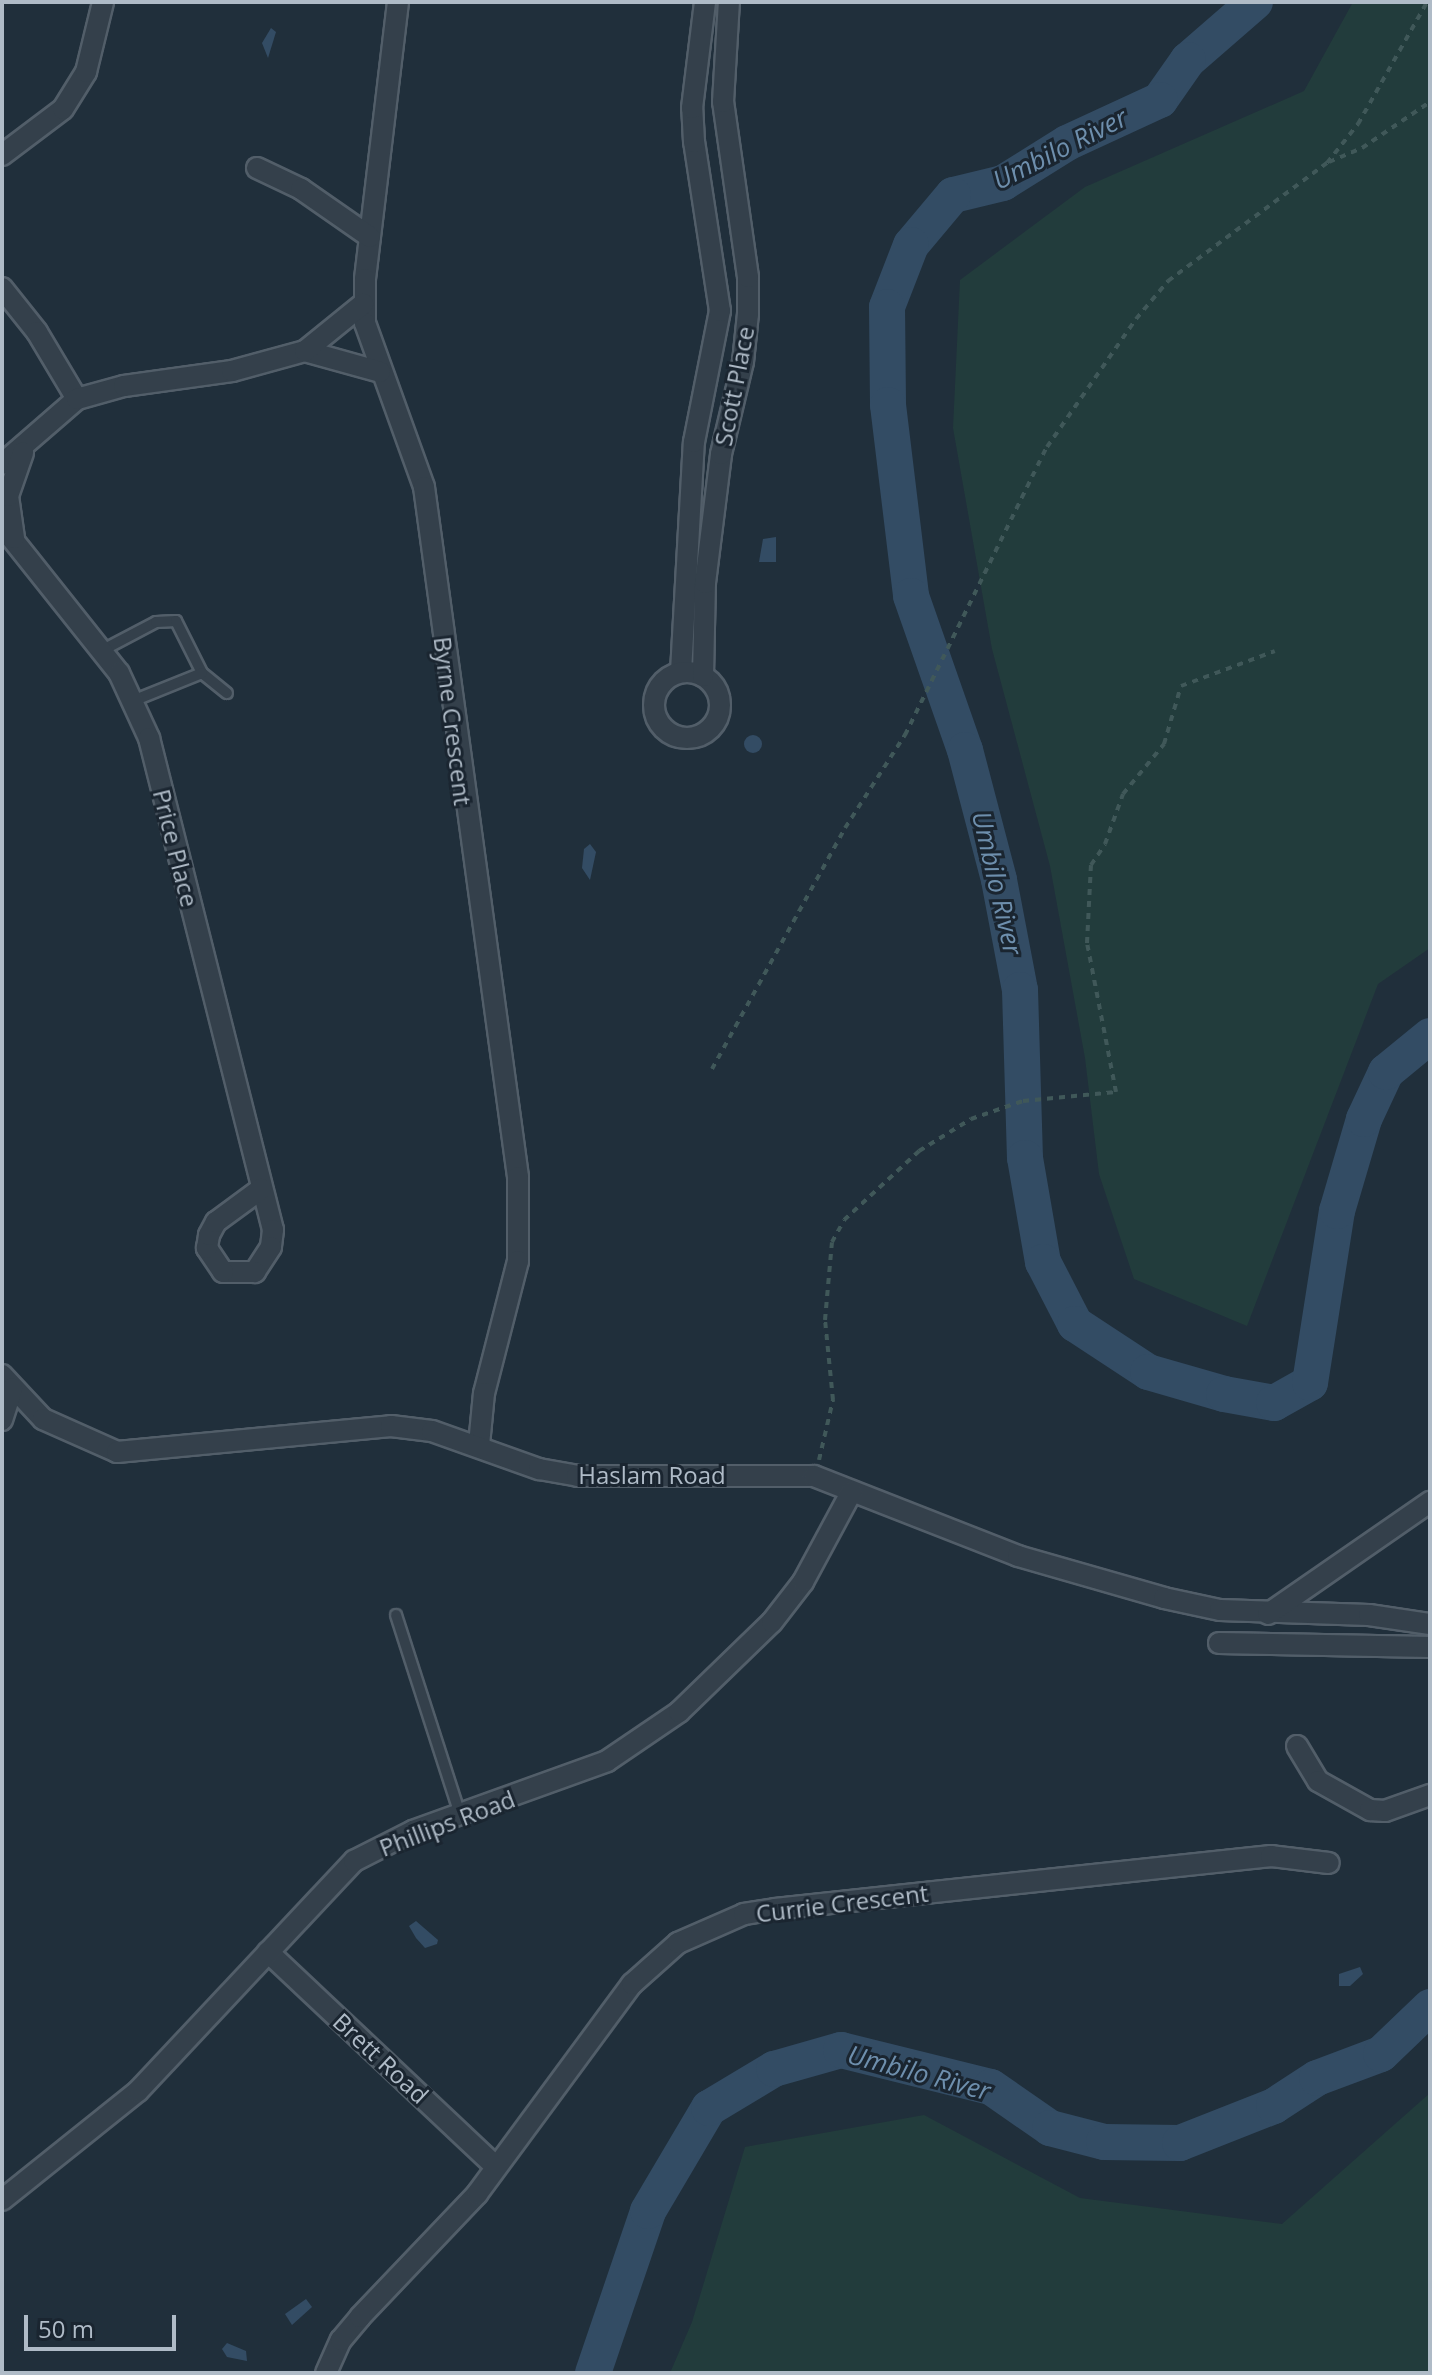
<!DOCTYPE html>
<style>
body{margin:0}
#map{position:relative;width:1432px;height:2375px;overflow:hidden;background:#202f3b;font-family:"Open Sans",sans-serif}
div>[style]{position:absolute}
[style*='--x']{left:calc(var(--x)*1px);top:calc(var(--y)*1px);width:calc(var(--w)*1px);rotate:calc(var(--a)*1deg)}
.green>*{inset:0;background:#223c3c}
.water>*{inset:0;background:#334c64}
.round{border-radius:50%}
.river>*{height:36px;margin:-18px;padding:0 18px;transform-origin:18px;border-radius:18px;background:#334c64}
.path>*{height:4px;margin-top:-2px;transform-origin:0;background:repeating-linear-gradient(90deg,#405859 0 6px,transparent 0 12px)}
.roads{filter:drop-shadow(2px 0 #525e69) drop-shadow(-2px 0 #525e69) drop-shadow(0 2px #525e69) drop-shadow(0 -2px #525e69)}
.lane>*{height:10px;margin:-5px;padding:0 5px;transform-origin:5px;border-radius:5px;background:#34404b}
.street>*{height:20px;margin:-10px;padding:0 10px;transform-origin:10px;border-radius:10px;background:#34404b}
.street>.ring{margin:-10px;padding:0;box-sizing:content-box;background:none;border:20px solid #34404b;border-radius:50%}
span{translate:-50% -50%;white-space:nowrap;text-align:center;line-height:1.15;-webkit-text-stroke:6px #1a2530;paint-order:stroke}
.street-label{font-size:24px;color:#afbbc7}
.water-label{font-size:26px;color:#6e8fad;font-style:italic}
.frame{position:absolute;inset:0;border:4px solid #afbbc7;pointer-events:none}
.scale{position:absolute;left:24px;top:2315px;width:152px;height:36px;box-sizing:border-box;border:4px solid #afbbc7;border-top:0;padding-left:10px;font-size:24px;line-height:28px;white-space:nowrap;color:#afbbc7;-webkit-text-stroke:6px #1a2530;paint-order:stroke}
</style>
<div id="map">
<div class="green">
<div style="clip-path:polygon(1353px 2px,1430px 2px,1430px 948px,1378px 984px,1247px 1326px,1134px 1279px,1099px 1174px,1085px 1058px,1050px 866px,992px 649px,953px 428px,960px 280px,1085px 187px,1304px 91px)"></div>
<div style="clip-path:polygon(1430px 2093px,1430px 2373px,670px 2373px,692px 2322px,745px 2147px,924px 2115px,1080px 2198px,1282px 2224px)"></div>
</div>
<div class="water">
<div style="clip-path:polygon(271px 28px,276px 32px,268px 58px,262px 43px)"></div>
<div style="clip-path:polygon(776px 537px,776px 562px,759px 562px,763px 539px)"></div>
<div class="round" style="left:744px;top:735px;width:18px;height:18px"></div>
<div style="clip-path:polygon(590px 844px,596px 852px,590px 880px,582px 868px,584px 849px)"></div>
<div style="clip-path:polygon(416px 1921px,438px 1940px,437px 1944px,425px 1948px,416px 1938px,409px 1926px)"></div>
<div style="clip-path:polygon(1360px 1967px,1363px 1974px,1350px 1986px,1339px 1986px,1339px 1974px)"></div>
<div style="clip-path:polygon(306px 2299px,312px 2307px,292px 2325px,285px 2314px)"></div>
<div style="clip-path:polygon(227px 2343px,246px 2351px,247px 2361px,227px 2357px,222px 2349px)"></div>
</div>
<div class="river">
<div style="--x:1255;--y:2;--w:89;--a:139.1"></div>
<div style="--x:1188;--y:60;--w:49;--a:125"></div>
<div style="--x:1160;--y:100;--w:102;--a:155.2"></div>
<div style="--x:1067;--y:143;--w:75;--a:148"></div>
<div style="--x:1003;--y:183;--w:51;--a:166.5"></div>
<div style="--x:953;--y:195;--w:65;--a:130"></div>
<div style="--x:911;--y:245;--w:66;--a:111.2"></div>
<div style="--x:887;--y:307;--w:98;--a:89.4"></div>
<div style="--x:888;--y:405;--w:192;--a:83.1"></div>
<div style="--x:911;--y:596;--w:163;--a:70.7"></div>
<div style="--x:965;--y:750;--w:134;--a:75.3"></div>
<div style="--x:999;--y:880;--w:112;--a:79.2"></div>
<div style="--x:1020;--y:990;--w:168;--a:88.3"></div>
<div style="--x:1025;--y:1158;--w:106;--a:80.2"></div>
<div style="--x:1043;--y:1262;--w:70;--a:62.7"></div>
<div style="--x:1075;--y:1324;--w:87;--a:33.3"></div>
<div style="--x:1148;--y:1372;--w:79;--a:16.1"></div>
<div style="--x:1224;--y:1394;--w:51;--a:10.2"></div>
<div style="--x:1274;--y:1403;--w:41;--a:-29.1"></div>
<div style="--x:1310;--y:1383;--w:174;--a:-81.1"></div>
<div style="--x:1337;--y:1211;--w:96;--a:-73.6"></div>
<div style="--x:1364;--y:1119;--w:52;--a:-64.9"></div>
<div style="--x:1386;--y:1072;--w:57;--a:-39.3"></div>
<div style="--x:593;--y:2373;--w:171;--a:-71.2"></div>
<div style="--x:648;--y:2211;--w:120;--a:-59.4"></div>
<div style="--x:709;--y:2108;--w:76;--a:-31"></div>
<div style="--x:774;--y:2069;--w:70;--a:-15.8"></div>
<div style="--x:841;--y:2050;--w:154;--a:13.9"></div>
<div style="--x:991;--y:2087;--w:72;--a:34.8"></div>
<div style="--x:1050;--y:2128;--w:56;--a:14.5"></div>
<div style="--x:1104;--y:2142;--w:76;--a:0.8"></div>
<div style="--x:1180;--y:2143;--w:101;--a:-21.5"></div>
<div style="--x:1274;--y:2106;--w:51;--a:-33.1"></div>
<div style="--x:1317;--y:2078;--w:68;--a:-20.6"></div>
<div style="--x:1381;--y:2054;--w:68;--a:-43.8"></div>
</div>
<div class="path">
<div style="--x:1329;--y:162;--w:36;--a:-23"></div>
<div style="--x:1362;--y:148;--w:82;--a:-34.1"></div>
<div style="--x:712;--y:1069;--w:275;--a:-61.1"></div>
<div style="--x:845;--y:828;--w:111;--a:-57.2"></div>
<div style="--x:905;--y:735;--w:321;--a:-63.8"></div>
<div style="--x:1047;--y:447;--w:156;--a:-55.2"></div>
<div style="--x:1136;--y:319;--w:50;--a:-49.9"></div>
<div style="--x:1168;--y:281;--w:198;--a:-36.6"></div>
<div style="--x:1327;--y:163;--w:50;--a:-51.5"></div>
<div style="--x:1358;--y:124;--w:140;--a:-60.5"></div>
<div style="--x:819;--y:1460;--w:62;--a:-76.9"></div>
<div style="--x:833;--y:1400;--w:80;--a:-95.7"></div>
<div style="--x:825;--y:1320;--w:78;--a:-84.9"></div>
<div style="--x:832;--y:1242;--w:25;--a:-61"></div>
<div style="--x:844;--y:1220;--w:102;--a:-42.6"></div>
<div style="--x:919;--y:1151;--w:61;--a:-31.6"></div>
<div style="--x:971;--y:1119;--w:55;--a:-19.1"></div>
<div style="--x:1023;--y:1101;--w:93;--a:-5.5"></div>
<div style="--x:1116;--y:1092;--w:152;--a:-101"></div>
<div style="--x:1087;--y:943;--w:78;--a:-87.1"></div>
<div style="--x:1091;--y:865;--w:25;--a:-56"></div>
<div style="--x:1105;--y:844;--w:53;--a:-70.2"></div>
<div style="--x:1123;--y:794;--w:65;--a:-50.6"></div>
<div style="--x:1164;--y:744;--w:60;--a:-73.7"></div>
<div style="--x:1181;--y:686;--w:100;--a:-20.4"></div>
</div>
<div class="roads">
<div class="lane">
<div style="--x:101;--y:651;--w:62;--a:-27.8"></div>
<div style="--x:156;--y:622;--w:20;--a:-3"></div>
<div style="--x:176;--y:621;--w:58;--a:63.4"></div>
<div style="--x:202;--y:673;--w:32;--a:39"></div>
<div style="--x:135;--y:700;--w:72;--a:-21.9"></div>
<div style="--x:396;--y:1615;--w:209;--a:72.2"></div>
</div>
<div class="street">
<div style="--x:398;--y:2;--w:279;--a:96.8"></div>
<div style="--x:365;--y:279;--w:44;--a:90"></div>
<div style="--x:365;--y:323;--w:174;--a:70.2"></div>
<div style="--x:424;--y:487;--w:696;--a:82.24"></div>
<div style="--x:518;--y:1177;--w:84;--a:90"></div>
<div style="--x:518;--y:1261;--w:136;--a:104.4"></div>
<div style="--x:484;--y:1393;--w:52;--a:95.5"></div>
<div style="--x:2;--y:155;--w:76;--a:-37"></div>
<div style="--x:63;--y:109;--w:44;--a:-58.1"></div>
<div style="--x:86;--y:72;--w:72;--a:-76.3"></div>
<div style="--x:257;--y:168;--w:49;--a:25.5"></div>
<div style="--x:301;--y:189;--w:84;--a:34.8"></div>
<div style="--x:2;--y:288;--w:56;--a:51.5"></div>
<div style="--x:37;--y:332;--w:78;--a:59.2"></div>
<div style="--x:305;--y:351;--w:78;--a:15.6"></div>
<div style="--x:2;--y:464;--w:99;--a:-40.9"></div>
<div style="--x:77;--y:399;--w:49;--a:-15.5"></div>
<div style="--x:124;--y:386;--w:109;--a:-7.9"></div>
<div style="--x:232;--y:371;--w:76;--a:-15.3"></div>
<div style="--x:305;--y:351;--w:75;--a:-39"></div>
<div style="--x:2;--y:526;--w:188;--a:51.5"></div>
<div style="--x:119;--y:673;--w:72;--a:65.2"></div>
<div style="--x:149;--y:738;--w:507;--a:75.85"></div>
<div style="--x:273;--y:1230;--w:17;--a:97"></div>
<div style="--x:271;--y:1247;--w:30;--a:123"></div>
<div style="--x:255;--y:1272;--w:32;--a:180"></div>
<div style="--x:223;--y:1272;--w:29;--a:-124"></div>
<div style="--x:207;--y:1248;--w:13;--a:-81"></div>
<div style="--x:209;--y:1235;--w:15;--a:-62"></div>
<div style="--x:216;--y:1222;--w:56;--a:-36.3"></div>
<div style="--x:14;--y:538;--w:42;--a:-98.1"></div>
<div style="--x:8;--y:496;--w:46;--a:-70.8"></div>
<div style="--x:681;--y:672;--w:230;--a:-86.8"></div>
<div style="--x:694;--y:442;--w:134;--a:-78.8"></div>
<div style="--x:720;--y:311;--w:171;--a:-98.7"></div>
<div style="--x:694;--y:142;--w:34;--a:-93"></div>
<div style="--x:692;--y:108;--w:107;--a:-83"></div>
<div class="ring" style="left:654px;top:672px;width:46px;height:46px"></div>
<div style="--x:703;--y:676;--w:93;--a:-88.8"></div>
<div style="--x:705;--y:583;--w:130;--a:-82.9"></div>
<div style="--x:721;--y:454;--w:95;--a:-76.6"></div>
<div style="--x:743;--y:362;--w:48;--a:-84.1"></div>
<div style="--x:748;--y:314;--w:37;--a:-90"></div>
<div style="--x:748;--y:277;--w:177;--a:-98.1"></div>
<div style="--x:723;--y:102;--w:100;--a:-86.6"></div>
<div style="--x:2;--y:1375;--w:60;--a:47"></div>
<div style="--x:43;--y:1419;--w:81;--a:24"></div>
<div style="--x:117;--y:1452;--w:275;--a:-5.4"></div>
<div style="--x:391;--y:1426;--w:41;--a:7"></div>
<div style="--x:432;--y:1431;--w:114;--a:19.6"></div>
<div style="--x:539;--y:1469;--w:39;--a:10"></div>
<div style="--x:577;--y:1476;--w:237;--a:0"></div>
<div style="--x:814;--y:1476;--w:219;--a:21.4"></div>
<div style="--x:1018;--y:1556;--w:152;--a:16"></div>
<div style="--x:1164;--y:1598;--w:57;--a:12.1"></div>
<div style="--x:1220;--y:1610;--w:149;--a:1.9"></div>
<div style="--x:1369;--y:1615;--w:62;--a:8.4"></div>
<div style="--x:2;--y:1420;--w:33;--a:-72"></div>
<div style="--x:1268;--y:1614;--w:197;--a:-34.7"></div>
<div style="--x:1219;--y:1643;--w:211;--a:1.1"></div>
<div style="--x:1297;--y:1746;--w:41;--a:59"></div>
<div style="--x:1318;--y:1781;--w:60;--a:29.1"></div>
<div style="--x:1370;--y:1810;--w:15;--a:4"></div>
<div style="--x:1385;--y:1811;--w:48;--a:-19.6"></div>
<div style="--x:268;--y:1952;--w:311;--a:43.3"></div>
<div style="--x:2;--y:2200;--w:174;--a:-38.7"></div>
<div style="--x:138;--y:2091;--w:316;--a:-46.8"></div>
<div style="--x:354;--y:1861;--w:66;--a:-27"></div>
<div style="--x:413;--y:1831;--w:206;--a:-19.8"></div>
<div style="--x:607;--y:1761;--w:87;--a:-34.2"></div>
<div style="--x:679;--y:1712;--w:129;--a:-44.1"></div>
<div style="--x:772;--y:1622;--w:51;--a:-52.2"></div>
<div style="--x:803;--y:1582;--w:103;--a:-61.7"></div>
<div style="--x:326;--y:2373;--w:36;--a:-66"></div>
<div style="--x:341;--y:2340;--w:30;--a:-50"></div>
<div style="--x:360;--y:2317;--w:170;--a:-46.4"></div>
<div style="--x:477;--y:2194;--w:261;--a:-53.6"></div>
<div style="--x:632;--y:1984;--w:62;--a:-41.7"></div>
<div style="--x:678;--y:1943;--w:72;--a:-23.7"></div>
<div style="--x:744;--y:1914;--w:31;--a:-9"></div>
<div style="--x:775;--y:1909;--w:499;--a:-6.1"></div>
<div style="--x:1271;--y:1856;--w:58;--a:6.9"></div>
</div>
</div>
<div class="street-label">
<span style="left:734px;top:386px;rotate:-79deg">Scott Place</span>
<span style="left:453px;top:721px;rotate:83deg">Byrne Crescent</span>
<span style="left:176px;top:848px;rotate:76deg">Price Place</span>
<span style="left:652px;top:1475px">Haslam Road</span>
<span style="left:447px;top:1823px;rotate:-21deg">Phillips Road</span>
<span style="left:842px;top:1903px;rotate:-7deg">Currie Crescent</span>
<span style="left:381px;top:2058px;rotate:43deg">Brett Road</span>
</div>
<div class="water-label">
<span style="left:1060px;top:149px;rotate:-27deg">Umbilo River</span>
<span style="left:997px;top:883px;rotate:77deg">Umbilo River</span>
<span style="left:919px;top:2073px;rotate:15deg">Umbilo River</span>
</div>
<div class="frame"></div>
<div class="scale">50 m</div>
</div>
